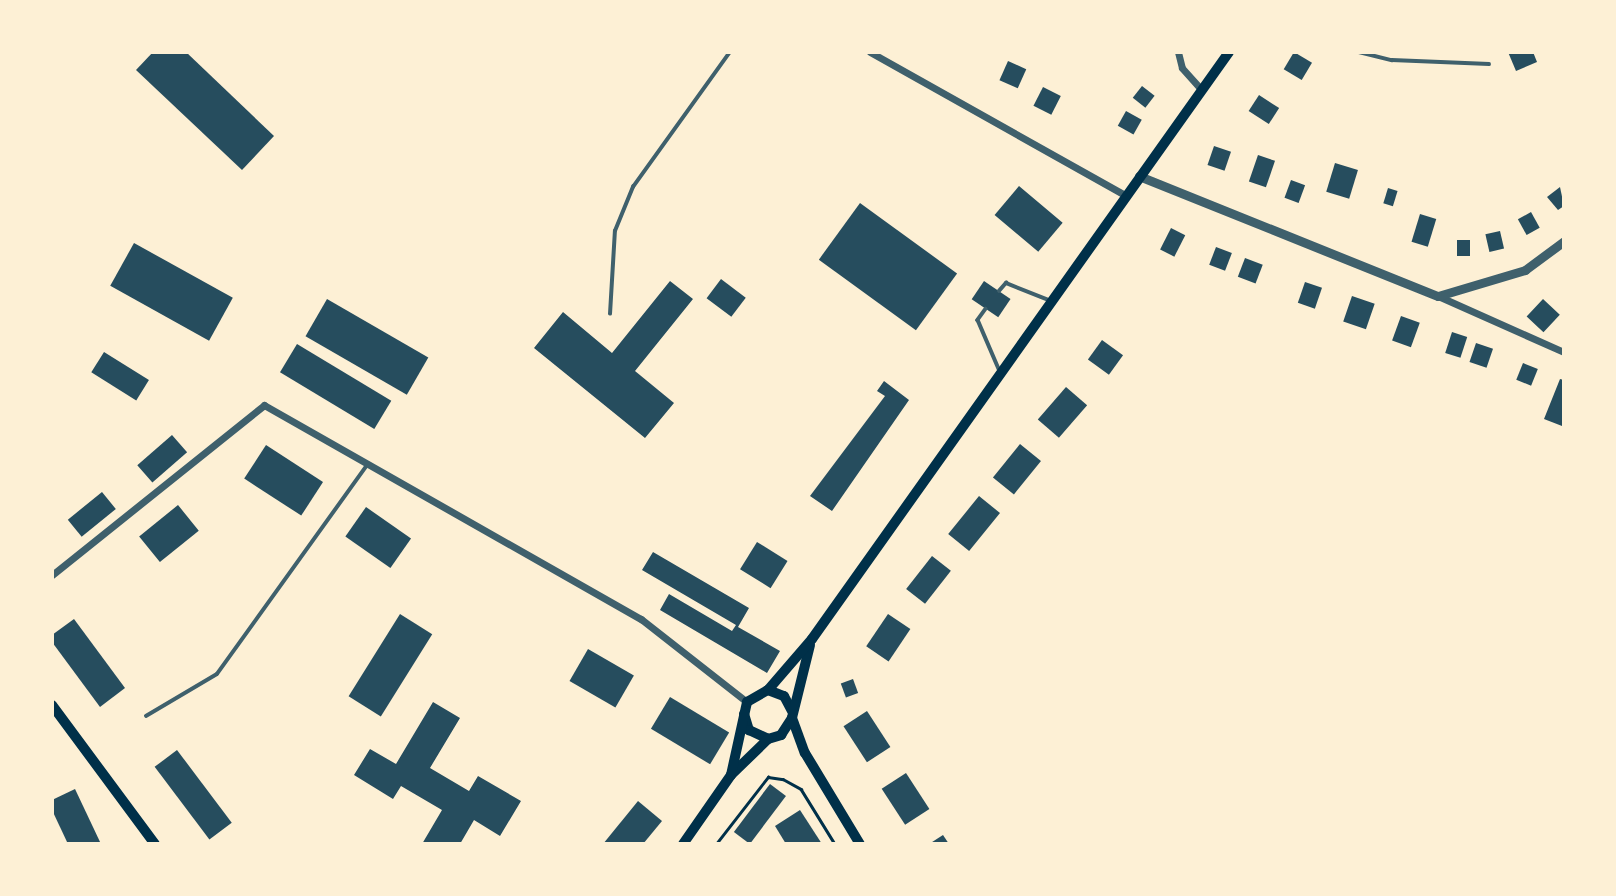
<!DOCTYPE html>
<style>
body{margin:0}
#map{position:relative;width:1616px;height:896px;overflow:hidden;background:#fdf0d5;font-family:"Fira Sans",sans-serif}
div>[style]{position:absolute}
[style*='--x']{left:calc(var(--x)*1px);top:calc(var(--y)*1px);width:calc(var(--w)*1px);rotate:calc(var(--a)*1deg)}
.building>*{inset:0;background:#264d5e;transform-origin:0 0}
.path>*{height:2.5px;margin:-1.25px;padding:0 1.25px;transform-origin:1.25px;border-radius:1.25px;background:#003049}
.service>*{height:3.5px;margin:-1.75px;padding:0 1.75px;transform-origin:1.75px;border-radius:1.75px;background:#3f606c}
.minor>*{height:7px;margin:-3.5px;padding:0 3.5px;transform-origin:3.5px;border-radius:3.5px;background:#3f606c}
.tertiary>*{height:9px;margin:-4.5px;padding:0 4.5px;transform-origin:4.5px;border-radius:4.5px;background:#3f606c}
.secondary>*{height:10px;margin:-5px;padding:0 5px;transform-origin:5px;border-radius:5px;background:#003049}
.primary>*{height:10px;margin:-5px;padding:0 5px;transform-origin:5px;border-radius:5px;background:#003049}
span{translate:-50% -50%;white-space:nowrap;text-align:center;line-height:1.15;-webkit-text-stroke:7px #fdf0d5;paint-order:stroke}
.frame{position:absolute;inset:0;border:54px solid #fdf0d5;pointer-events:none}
</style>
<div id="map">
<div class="building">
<div style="clip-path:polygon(153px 52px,186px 52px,274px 136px,242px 170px,136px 70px)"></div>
<div style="left:1294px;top:52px;width:21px;height:20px;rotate:31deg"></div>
<div style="clip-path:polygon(1508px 52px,1533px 52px,1537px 62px,1516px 71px)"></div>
<div style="left:1008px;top:61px;width:20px;height:21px;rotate:24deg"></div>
<div style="left:1142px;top:86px;width:16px;height:15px;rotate:38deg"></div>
<div style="left:1043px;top:87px;width:20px;height:21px;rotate:27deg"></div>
<div style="left:1259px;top:95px;width:24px;height:19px;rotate:33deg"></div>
<div style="left:1126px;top:111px;width:18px;height:17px;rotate:29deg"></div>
<div style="left:1214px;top:146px;width:18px;height:20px;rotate:19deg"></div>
<div style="left:1258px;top:155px;width:18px;height:28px;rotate:19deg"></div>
<div style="left:1335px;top:163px;width:24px;height:30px;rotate:17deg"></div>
<div style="left:1291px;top:180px;width:15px;height:19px;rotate:20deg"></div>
<div style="left:1019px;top:186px;width:57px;height:38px;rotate:40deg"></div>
<div style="clip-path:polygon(1560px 187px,1564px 206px,1558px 210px,1547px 197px)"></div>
<div style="left:1388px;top:188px;width:10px;height:16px;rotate:17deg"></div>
<div style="left:860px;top:203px;width:120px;height:70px;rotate:36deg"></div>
<div style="left:1531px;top:212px;width:18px;height:15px;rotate:61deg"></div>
<div style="left:1420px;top:214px;width:17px;height:29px;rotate:17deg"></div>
<div style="left:1171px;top:228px;width:16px;height:24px;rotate:27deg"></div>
<div style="left:1500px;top:231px;width:18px;height:15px;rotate:77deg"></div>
<div style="left:1457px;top:240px;width:13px;height:16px"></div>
<div style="left:134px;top:243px;width:113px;height:49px;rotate:29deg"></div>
<div style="left:1216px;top:247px;width:17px;height:19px;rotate:21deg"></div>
<div style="left:1245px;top:258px;width:19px;height:20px;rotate:21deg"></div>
<div style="left:721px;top:279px;width:31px;height:24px;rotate:37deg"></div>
<div style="clip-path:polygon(670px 281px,693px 299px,635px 371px,674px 403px,645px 438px,534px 348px,563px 312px,612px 353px)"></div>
<div style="left:984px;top:281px;width:32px;height:22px;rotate:34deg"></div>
<div style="left:1305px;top:282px;width:18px;height:22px;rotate:19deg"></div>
<div style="left:1352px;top:296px;width:24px;height:27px;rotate:19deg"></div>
<div style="left:327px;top:299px;width:117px;height:43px;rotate:30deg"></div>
<div style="left:1543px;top:299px;width:23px;height:24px;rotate:43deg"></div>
<div style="left:1401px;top:316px;width:20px;height:26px;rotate:20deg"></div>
<div style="left:1452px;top:332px;width:16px;height:22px;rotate:18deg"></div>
<div style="left:1102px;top:340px;width:26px;height:24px;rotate:36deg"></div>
<div style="left:1476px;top:343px;width:18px;height:20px;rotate:19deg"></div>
<div style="left:297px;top:344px;width:110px;height:33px;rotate:31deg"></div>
<div style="left:104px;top:352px;width:53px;height:24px;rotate:32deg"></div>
<div style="left:1523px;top:363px;width:16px;height:18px;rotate:22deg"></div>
<div style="clip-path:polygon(1560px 379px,1564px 380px,1562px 426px,1544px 419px)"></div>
<div style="clip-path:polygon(884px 381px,909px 400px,832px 511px,810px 496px,885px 396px,877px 391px)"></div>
<div style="left:1066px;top:387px;width:28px;height:43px;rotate:41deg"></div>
<div style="left:172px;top:435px;width:23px;height:46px;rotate:49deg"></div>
<div style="left:1020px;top:444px;width:27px;height:43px;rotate:39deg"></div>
<div style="left:266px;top:445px;width:68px;height:40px;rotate:33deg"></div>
<div style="left:102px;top:492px;width:22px;height:44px;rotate:51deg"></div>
<div style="left:979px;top:496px;width:27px;height:49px;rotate:39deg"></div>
<div style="left:178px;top:505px;width:33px;height:50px;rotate:51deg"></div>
<div style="left:366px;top:507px;width:55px;height:36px;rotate:35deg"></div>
<div style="left:757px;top:542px;width:36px;height:32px;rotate:32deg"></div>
<div style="clip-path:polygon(653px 552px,749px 608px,738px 627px,780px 651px,767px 673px,660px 610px,669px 594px,732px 631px,736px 625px,642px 570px)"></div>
<div style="left:932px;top:556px;width:24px;height:42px;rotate:38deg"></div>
<div style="left:400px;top:614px;width:38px;height:97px;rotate:32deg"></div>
<div style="left:888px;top:614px;width:27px;height:39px;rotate:34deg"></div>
<div style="clip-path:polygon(74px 619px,125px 688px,100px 707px,52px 642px,52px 635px)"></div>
<div style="left:588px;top:649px;width:53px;height:37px;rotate:30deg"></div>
<div style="left:853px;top:679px;width:15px;height:13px;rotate:70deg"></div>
<div style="left:670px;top:697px;width:69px;height:37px;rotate:31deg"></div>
<div style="clip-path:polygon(433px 702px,460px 718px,430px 768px,469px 791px,478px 776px,521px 801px,500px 836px,474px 820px,460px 844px,422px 844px,442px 810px,401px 786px,393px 799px,354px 775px,370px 749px,396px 764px)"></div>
<div style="left:867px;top:711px;width:43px;height:28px;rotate:57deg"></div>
<div style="left:177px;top:750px;width:91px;height:28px;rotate:53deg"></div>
<div style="left:906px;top:773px;width:43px;height:29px;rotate:57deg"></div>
<div style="left:770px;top:784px;width:20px;height:60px;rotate:37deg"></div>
<div style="clip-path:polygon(75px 789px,101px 844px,68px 844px,52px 810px,52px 800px)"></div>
<div style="clip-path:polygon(638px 801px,662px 821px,643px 844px,603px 844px)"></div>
<div style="clip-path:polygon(800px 810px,822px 844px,786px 844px,775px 826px)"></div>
<div style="clip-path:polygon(943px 835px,949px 844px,929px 844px)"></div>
</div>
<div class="path">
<div style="--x:716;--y:844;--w:85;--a:-52.2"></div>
<div style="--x:768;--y:777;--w:15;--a:8"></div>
<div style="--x:783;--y:779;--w:21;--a:29"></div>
<div style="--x:801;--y:789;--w:65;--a:58.3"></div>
</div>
<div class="service">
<div style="--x:1359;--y:52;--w:34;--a:14"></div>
<div style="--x:1392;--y:60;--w:97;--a:2.4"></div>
<div style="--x:999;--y:291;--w:11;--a:-49"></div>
<div style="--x:1006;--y:283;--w:46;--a:21.6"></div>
<div style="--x:986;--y:309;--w:14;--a:126"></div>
<div style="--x:978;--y:320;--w:53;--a:66.8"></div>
<div style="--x:610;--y:314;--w:83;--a:-86.6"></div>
<div style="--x:615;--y:231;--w:48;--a:-67.8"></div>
<div style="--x:633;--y:187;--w:166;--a:-54.3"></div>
<div style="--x:146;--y:716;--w:82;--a:-30.6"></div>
<div style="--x:217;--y:674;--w:259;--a:-54.3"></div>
</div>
<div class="minor">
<div style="--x:870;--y:52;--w:292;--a:29.3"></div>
<div style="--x:1178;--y:52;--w:16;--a:76"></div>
<div style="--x:1182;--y:68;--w:28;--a:48"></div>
<div style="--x:1438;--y:296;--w:138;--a:24"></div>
<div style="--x:52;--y:575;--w:272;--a:-38.7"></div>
<div style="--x:264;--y:405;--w:434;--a:29.6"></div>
<div style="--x:641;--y:619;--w:135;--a:38.1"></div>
</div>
<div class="tertiary">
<div style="--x:1139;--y:176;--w:322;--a:21.9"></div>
<div style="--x:1438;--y:296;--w:91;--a:-16.6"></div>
<div style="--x:1525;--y:270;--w:49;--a:-36.6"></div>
</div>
<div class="secondary">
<div style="--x:768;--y:690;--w:17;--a:21"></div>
<div style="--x:784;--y:696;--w:17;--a:62"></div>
<div style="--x:52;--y:705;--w:173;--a:53.5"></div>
<div style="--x:744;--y:714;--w:17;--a:73"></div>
<div style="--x:749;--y:730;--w:21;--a:25"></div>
<div style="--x:768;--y:739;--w:14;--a:-17"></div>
<div style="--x:781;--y:735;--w:20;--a:-57"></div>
<div style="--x:731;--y:775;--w:52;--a:-44.2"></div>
</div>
<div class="primary">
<div style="--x:810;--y:645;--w:75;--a:103.9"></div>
<div style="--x:792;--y:718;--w:37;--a:70"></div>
<div style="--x:805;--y:753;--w:106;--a:58.9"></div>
<div style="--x:683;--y:844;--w:84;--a:-55.2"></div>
<div style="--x:731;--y:775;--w:75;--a:-77.6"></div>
<div style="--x:747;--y:702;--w:24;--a:-30"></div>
<div style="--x:768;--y:690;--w:67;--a:-49.2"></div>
<div style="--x:812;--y:639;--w:720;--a:-54.61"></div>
</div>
<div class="frame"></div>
</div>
